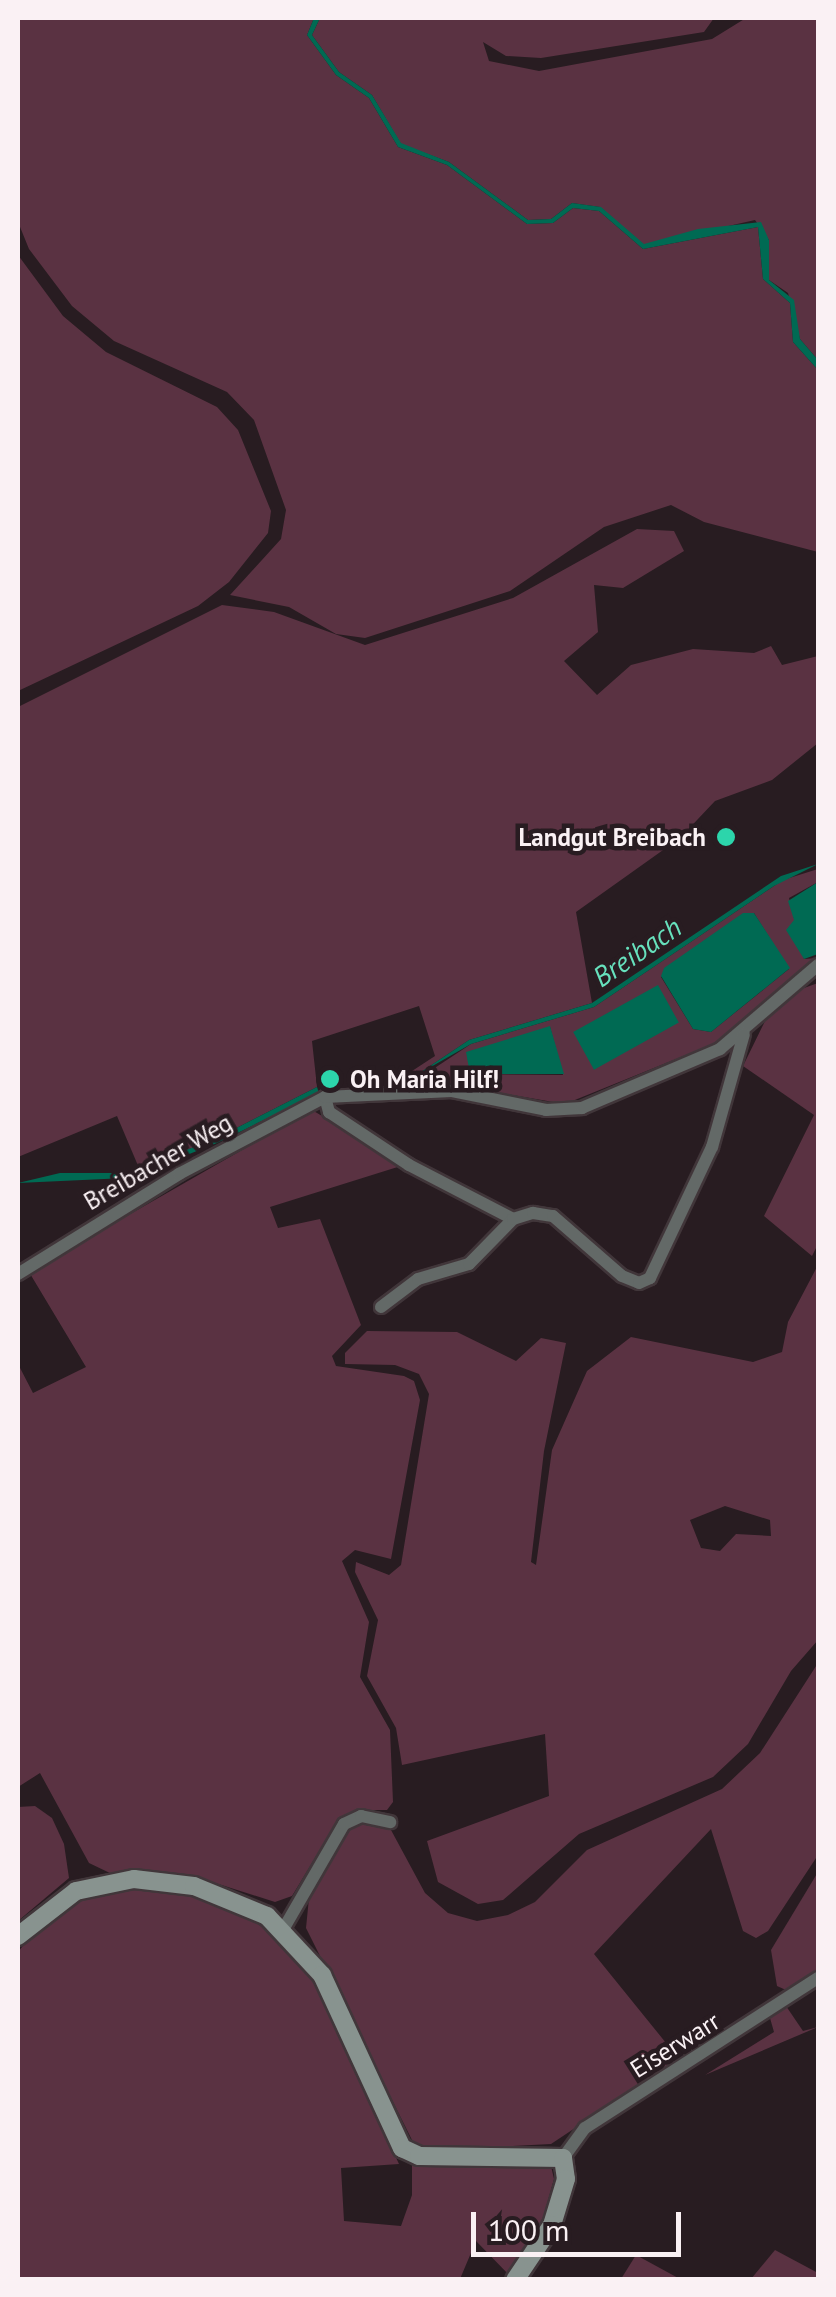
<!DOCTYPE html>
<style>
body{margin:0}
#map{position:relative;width:836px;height:2297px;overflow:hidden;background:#281c21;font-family:"PT Sans",sans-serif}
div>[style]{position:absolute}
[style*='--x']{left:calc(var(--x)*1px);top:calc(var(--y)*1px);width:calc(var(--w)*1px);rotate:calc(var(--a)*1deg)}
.green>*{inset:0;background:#5a3242}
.water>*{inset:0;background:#006a53;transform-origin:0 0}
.roads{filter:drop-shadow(2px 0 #41363a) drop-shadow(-2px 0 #41363a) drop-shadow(0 2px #41363a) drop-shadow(0 -2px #41363a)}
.street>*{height:12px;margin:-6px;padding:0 6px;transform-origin:6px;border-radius:6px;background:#636967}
.secondary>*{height:18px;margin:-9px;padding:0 9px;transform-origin:9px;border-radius:9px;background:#88938f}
.dots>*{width:28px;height:28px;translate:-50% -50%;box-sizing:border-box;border:5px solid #281c21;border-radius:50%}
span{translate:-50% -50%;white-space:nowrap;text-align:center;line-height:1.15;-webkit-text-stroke:9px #281c21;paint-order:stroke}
.poi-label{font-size:25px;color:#faf1f4;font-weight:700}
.right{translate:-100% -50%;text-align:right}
.left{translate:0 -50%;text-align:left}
.street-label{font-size:25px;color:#faf1f4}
.water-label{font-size:28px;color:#67e1bd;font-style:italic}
.frame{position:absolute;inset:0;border:20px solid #faf1f4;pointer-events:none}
.scale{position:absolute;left:471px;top:2212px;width:210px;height:45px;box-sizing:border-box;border:5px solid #faf1f4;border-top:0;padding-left:12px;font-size:30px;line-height:35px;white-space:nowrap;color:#faf1f4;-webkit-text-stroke:8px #281c21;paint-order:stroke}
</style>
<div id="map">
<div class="green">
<div style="clip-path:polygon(18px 18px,314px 18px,307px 35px,336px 75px,369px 98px,398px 147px,447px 165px,527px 224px,553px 223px,573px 208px,599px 211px,643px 249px,758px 227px,763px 279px,790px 303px,793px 342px,818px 370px,818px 552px,704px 522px,671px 505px,604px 527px,510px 591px,365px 638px,336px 634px,289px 607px,230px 595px,281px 539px,286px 510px,254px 420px,227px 392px,114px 341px,72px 306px,29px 249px,18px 222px)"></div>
<div style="clip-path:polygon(320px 18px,714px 18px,704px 32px,541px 58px,506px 56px,483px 42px,489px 61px,539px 71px,712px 39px,746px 18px,818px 18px,818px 360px,800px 339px,788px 293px,769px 280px,769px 240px,755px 220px,644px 245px,600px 207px,572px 203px,551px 219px,528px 220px,449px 162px,401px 144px,372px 95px,339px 72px,312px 35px)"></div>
<div style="clip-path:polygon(18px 255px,63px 316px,106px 352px,217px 407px,238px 430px,271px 511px,268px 533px,229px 582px,198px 606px,18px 691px)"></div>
<div style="clip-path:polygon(637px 529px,674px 531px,684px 551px,623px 588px,594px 585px,598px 632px,564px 661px,597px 695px,631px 665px,693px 649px,754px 653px,771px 646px,782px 665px,818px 656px,818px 743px,772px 780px,715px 801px,680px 838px,576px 912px,592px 1003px,469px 1040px,415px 1076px,412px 1071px,435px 1056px,419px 1006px,312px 1041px,317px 1087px,215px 1139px,139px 1168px,117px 1116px,18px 1157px,18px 707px,222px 605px,274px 612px,365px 645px,513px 598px)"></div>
<div style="clip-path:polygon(evenodd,818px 869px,818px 882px,789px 898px,804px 959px,818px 958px,728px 1038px,565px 1104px,418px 1079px,471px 1044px,594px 1007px,783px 880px,818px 869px,754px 913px,789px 969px,711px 1032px,693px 1029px,661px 977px,754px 913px,818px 869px,550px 1027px,563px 1075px,470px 1074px,550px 1027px)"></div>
<div style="clip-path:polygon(818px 983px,818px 1244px,812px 1256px,764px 1216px,814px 1115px,743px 1066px,766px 1019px,790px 993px)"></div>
<div style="clip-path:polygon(312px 1110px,404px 1165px,270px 1207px,278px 1228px,320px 1219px,361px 1325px,332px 1356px,336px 1366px,404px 1376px,414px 1381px,420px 1400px,391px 1559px,355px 1550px,342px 1561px,369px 1622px,360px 1677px,390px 1730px,393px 1802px,387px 1810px,359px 1810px,338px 1820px,292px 1896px,275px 1902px,187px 1874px,112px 1874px,89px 1863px,40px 1773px,18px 1787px,18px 1364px,33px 1393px,86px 1367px,29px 1272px)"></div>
<div style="clip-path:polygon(evenodd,818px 1265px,818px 1640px,791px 1671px,748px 1744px,713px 1777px,579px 1834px,503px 1900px,478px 1904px,438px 1882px,427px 1841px,549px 1796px,545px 1734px,402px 1765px,396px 1728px,367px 1676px,378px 1620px,355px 1572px,356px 1562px,389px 1575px,401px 1565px,429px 1394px,419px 1374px,395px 1365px,345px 1364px,345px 1353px,367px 1331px,457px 1332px,516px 1361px,541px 1338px,566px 1343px,544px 1451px,531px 1562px,536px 1565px,552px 1450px,587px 1371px,631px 1337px,753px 1362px,782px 1352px,788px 1322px,818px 1265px,725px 1506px,770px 1520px,771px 1536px,736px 1534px,720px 1551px,701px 1548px,690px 1520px,725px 1506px)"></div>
<div style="clip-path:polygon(818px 1663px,818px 1855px,768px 1931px,756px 1938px,743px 1931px,711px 1829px,594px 1954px,679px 2059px,551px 2144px,434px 2150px,414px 2144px,306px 1928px,309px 1898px,342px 1835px,356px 1823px,391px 1830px,425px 1893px,448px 1913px,477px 1921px,508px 1915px,535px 1902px,587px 1850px,722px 1789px,760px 1753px)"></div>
<div style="clip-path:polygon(35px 1806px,52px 1818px,64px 1844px,69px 1878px,18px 1921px,18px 1807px)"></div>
<div style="clip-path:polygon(818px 1872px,818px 1972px,786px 1990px,777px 1986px,771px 1950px)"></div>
<div style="clip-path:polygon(132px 1887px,198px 1894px,240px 1912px,277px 1937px,310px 1972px,399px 2164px,341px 2168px,344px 2221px,401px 2226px,412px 2195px,412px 2164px,526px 2161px,551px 2166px,554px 2179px,541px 2225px,510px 2276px,476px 2241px,460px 2279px,18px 2280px,18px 1952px,42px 1922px,77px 1900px)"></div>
<div style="clip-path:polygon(786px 2006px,803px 2031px,818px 2027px,705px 2075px,774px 2032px,770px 2018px)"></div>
<div style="clip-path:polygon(775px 2250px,818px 2273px,818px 2279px,751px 2279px)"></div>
<div style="clip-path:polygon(636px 2255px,680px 2279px,621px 2279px)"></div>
</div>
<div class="water">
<div style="clip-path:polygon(314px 18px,320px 18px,312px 35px,339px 72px,372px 95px,401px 143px,449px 162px,528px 220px,551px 219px,572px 203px,601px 207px,644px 244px,698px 229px,761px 222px,769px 240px,769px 280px,794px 300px,800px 339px,818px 360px,818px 370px,793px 342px,790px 303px,763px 279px,758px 227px,643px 249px,599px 211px,573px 208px,553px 223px,527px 224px,447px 165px,398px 147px,369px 98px,336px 75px,307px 35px)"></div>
<div style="clip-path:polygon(818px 864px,774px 886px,594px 1007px,471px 1044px,415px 1076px,469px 1040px,592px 1003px,781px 876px)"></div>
<div style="clip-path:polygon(818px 882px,818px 954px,804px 959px,786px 930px,794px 920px,788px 901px)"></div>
<div style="clip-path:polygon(743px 913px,754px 913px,790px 968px,711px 1032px,693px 1029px,661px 976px,664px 968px)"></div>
<div style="left:658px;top:985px;width:43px;height:97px;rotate:61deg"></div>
<div style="clip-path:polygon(550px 1026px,564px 1074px,470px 1074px,466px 1052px)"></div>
<div style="clip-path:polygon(317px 1087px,319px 1093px,217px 1143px,144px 1172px,139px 1168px,215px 1139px)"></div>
<div style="clip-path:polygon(60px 1173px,125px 1173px,126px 1178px,18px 1183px)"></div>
</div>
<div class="roads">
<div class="street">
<div style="--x:325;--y:1097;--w:16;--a:75"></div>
<div style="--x:329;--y:1112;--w:96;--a:33.5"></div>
<div style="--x:409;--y:1165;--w:117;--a:27.4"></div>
<div style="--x:18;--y:1274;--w:190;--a:-31.8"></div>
<div style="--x:179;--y:1174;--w:165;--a:-27.8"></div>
<div style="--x:325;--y:1097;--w:127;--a:-2.7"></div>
<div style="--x:452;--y:1091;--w:96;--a:11.4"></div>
<div style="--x:546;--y:1110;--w:36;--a:-3"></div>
<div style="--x:582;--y:1108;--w:150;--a:-23.1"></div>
<div style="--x:720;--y:1049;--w:129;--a:-40.6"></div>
<div style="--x:381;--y:1307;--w:46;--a:-37.1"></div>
<div style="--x:418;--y:1279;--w:53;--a:-16.4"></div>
<div style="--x:469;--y:1264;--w:63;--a:-45.6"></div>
<div style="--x:513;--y:1219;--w:21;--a:-17"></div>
<div style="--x:533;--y:1213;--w:20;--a:9"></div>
<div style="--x:553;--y:1216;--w:91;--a:41"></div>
<div style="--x:622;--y:1276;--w:18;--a:22"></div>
<div style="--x:639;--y:1283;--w:12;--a:-24"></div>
<div style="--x:650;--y:1278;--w:145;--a:-64.7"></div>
<div style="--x:712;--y:1147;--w:117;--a:-74.2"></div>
<div style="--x:284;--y:1928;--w:120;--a:-60"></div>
<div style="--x:344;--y:1824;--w:19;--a:-25"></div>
<div style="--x:361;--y:1816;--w:30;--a:12"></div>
<div style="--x:563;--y:2158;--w:37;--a:-54"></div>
<div style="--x:585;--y:2128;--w:277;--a:-32.8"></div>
</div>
<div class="secondary">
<div style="--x:18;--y:1936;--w:73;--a:-37.8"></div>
<div style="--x:76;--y:1891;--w:59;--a:-11.7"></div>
<div style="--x:134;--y:1879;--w:60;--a:6.7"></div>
<div style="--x:194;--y:1886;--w:79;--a:22.3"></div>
<div style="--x:267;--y:1916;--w:81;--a:47"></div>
<div style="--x:322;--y:1975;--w:191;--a:65.2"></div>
<div style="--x:402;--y:2148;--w:19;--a:25"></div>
<div style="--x:419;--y:2156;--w:144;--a:0.8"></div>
<div style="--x:563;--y:2158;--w:21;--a:82"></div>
<div style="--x:566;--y:2179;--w:48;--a:106.9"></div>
<div style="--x:552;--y:2225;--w:66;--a:123.9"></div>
</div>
</div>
<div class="dots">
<div style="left:726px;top:837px;background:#2cd5ab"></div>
<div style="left:330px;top:1079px;background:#2cd5ab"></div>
</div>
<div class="poi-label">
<span class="right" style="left:706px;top:837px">Landgut Breibach</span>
<span class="left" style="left:350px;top:1079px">Oh Maria Hilf!</span>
</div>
<div class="street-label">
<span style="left:158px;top:1162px;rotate:-30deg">Breibacher Weg</span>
<span style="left:675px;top:2045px;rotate:-32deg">Eiserwarr</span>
</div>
<div class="water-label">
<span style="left:637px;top:952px;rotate:-34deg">Breibach</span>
</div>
<div class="frame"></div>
<div class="scale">100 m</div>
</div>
